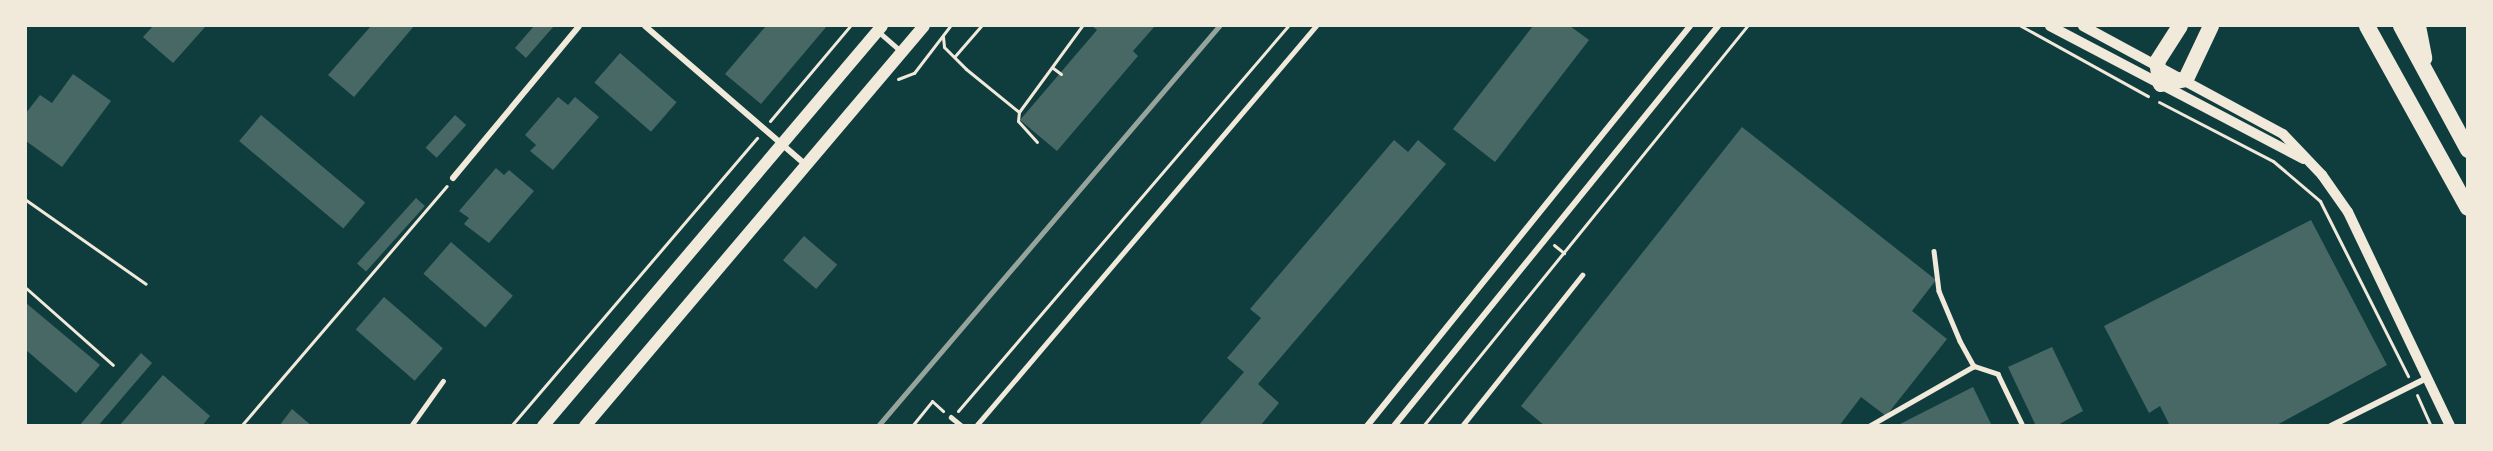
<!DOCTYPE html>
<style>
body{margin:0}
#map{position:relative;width:2493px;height:451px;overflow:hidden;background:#0f3d3e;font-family:Poppins,sans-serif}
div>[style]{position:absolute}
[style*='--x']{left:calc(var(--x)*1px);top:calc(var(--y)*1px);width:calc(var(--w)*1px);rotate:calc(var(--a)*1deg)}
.building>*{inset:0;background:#486865;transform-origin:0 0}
.path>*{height:3px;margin:-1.5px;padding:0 1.5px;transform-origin:1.5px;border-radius:1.5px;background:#f1e9da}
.service>*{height:4.5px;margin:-2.25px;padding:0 2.25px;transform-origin:2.25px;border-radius:2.25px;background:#f1e9da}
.minor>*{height:6px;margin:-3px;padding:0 3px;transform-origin:3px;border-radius:3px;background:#f1e9da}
.tertiary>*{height:10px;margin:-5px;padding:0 5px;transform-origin:5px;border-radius:5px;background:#f1e9da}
.secondary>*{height:12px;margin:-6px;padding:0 6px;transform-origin:6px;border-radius:6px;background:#f1e9da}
.trunk>*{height:16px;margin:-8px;padding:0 8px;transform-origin:8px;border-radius:8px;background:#f1e9da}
.rail>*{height:4.5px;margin:-2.25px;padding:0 2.25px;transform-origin:2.25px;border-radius:2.25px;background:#97a49c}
span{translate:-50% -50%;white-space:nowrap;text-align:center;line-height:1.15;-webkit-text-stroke:6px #f1e9da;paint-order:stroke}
.frame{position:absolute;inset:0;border:27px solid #f1e9da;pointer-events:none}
</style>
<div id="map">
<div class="building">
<div style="clip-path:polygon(153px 26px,206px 26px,173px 63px,143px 37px)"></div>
<div style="clip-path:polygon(371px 26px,414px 26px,354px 97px,328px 75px)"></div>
<div style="clip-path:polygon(534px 26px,554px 26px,526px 58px,515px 48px)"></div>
<div style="clip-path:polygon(766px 26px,827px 26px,761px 104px,725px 74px)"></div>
<div style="clip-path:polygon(1092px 26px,1155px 26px,1133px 51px,1138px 56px,1057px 151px,1020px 120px,1097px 30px)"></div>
<div style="clip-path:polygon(1533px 26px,1570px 26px,1589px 40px,1495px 162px,1453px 129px)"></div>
<div style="left:620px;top:53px;width:75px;height:39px;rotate:41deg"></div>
<div style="clip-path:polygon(73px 74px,111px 101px,62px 167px,26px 141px,26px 113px,40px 95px,52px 103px)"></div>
<div style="clip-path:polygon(558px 97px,568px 105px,575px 97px,599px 117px,553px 170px,530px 151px,536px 145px,525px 135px)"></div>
<div style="left:261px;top:115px;width:136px;height:34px;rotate:40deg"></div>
<div style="left:455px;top:115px;width:15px;height:44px;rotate:42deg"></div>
<div style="clip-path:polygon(1742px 127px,1936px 280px,1912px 311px,1947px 339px,1886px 416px,1861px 397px,1839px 426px,1545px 426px,1521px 406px)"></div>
<div style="clip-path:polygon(1394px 140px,1408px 152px,1418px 140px,1446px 164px,1258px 384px,1279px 403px,1260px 426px,1198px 426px,1244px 372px,1227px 358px,1261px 318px,1250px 309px)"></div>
<div style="clip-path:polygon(496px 168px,504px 175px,509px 170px,534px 191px,489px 243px,464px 224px,469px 218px,459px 211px)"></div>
<div style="left:416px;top:198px;width:12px;height:88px;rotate:42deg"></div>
<div style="clip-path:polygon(2311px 220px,2387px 365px,2275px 426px,2170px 426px,2160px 406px,2149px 413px,2104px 326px)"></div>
<div style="left:804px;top:236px;width:44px;height:32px;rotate:41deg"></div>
<div style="left:451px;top:242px;width:82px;height:42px;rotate:41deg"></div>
<div style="left:384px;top:297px;width:78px;height:43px;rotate:41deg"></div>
<div style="clip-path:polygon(26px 303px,100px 365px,76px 393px,26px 350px)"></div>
<div style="clip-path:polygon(2052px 347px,2083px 411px,2056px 426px,2036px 426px,2008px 367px)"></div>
<div style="clip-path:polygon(141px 353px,152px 363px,98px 426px,79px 426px)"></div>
<div style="clip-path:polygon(163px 375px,210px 416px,202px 426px,119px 426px)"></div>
<div style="clip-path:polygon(1973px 387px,1992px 426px,1896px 426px)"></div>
<div style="clip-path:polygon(292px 409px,312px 426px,279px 426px)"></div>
</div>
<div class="path">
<div style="--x:2021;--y:26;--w:145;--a:28.9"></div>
<div style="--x:943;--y:37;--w:10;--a:84"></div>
<div style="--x:944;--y:47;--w:31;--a:45"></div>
<div style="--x:966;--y:69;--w:68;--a:39.1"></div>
<div style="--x:955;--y:56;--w:40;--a:-49"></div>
<div style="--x:1053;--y:68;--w:10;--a:37"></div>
<div style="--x:898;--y:79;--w:17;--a:-21"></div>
<div style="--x:914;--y:73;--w:59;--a:-52.5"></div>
<div style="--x:2159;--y:102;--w:128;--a:27.4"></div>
<div style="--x:2273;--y:161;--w:62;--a:40.4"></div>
<div style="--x:2320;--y:201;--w:196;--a:63.3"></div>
<div style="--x:770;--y:121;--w:124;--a:-49.9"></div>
<div style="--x:1037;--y:142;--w:28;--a:-132"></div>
<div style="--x:1018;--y:121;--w:9;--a:-84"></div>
<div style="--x:1019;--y:112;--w:107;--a:-53.8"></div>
<div style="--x:26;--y:200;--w:146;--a:35"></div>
<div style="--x:1554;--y:245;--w:13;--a:39"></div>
<div style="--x:26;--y:288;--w:116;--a:41.5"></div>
<div style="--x:2417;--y:395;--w:34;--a:66"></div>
<div style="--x:958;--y:411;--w:507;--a:-49.4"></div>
<div style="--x:241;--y:426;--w:316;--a:-49.4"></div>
<div style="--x:511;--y:426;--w:379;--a:-49.5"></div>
<div style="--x:912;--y:426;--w:32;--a:-51"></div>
<div style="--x:932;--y:401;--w:15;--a:42"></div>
<div style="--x:1423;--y:426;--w:515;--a:-50.99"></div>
</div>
<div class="service">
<div style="--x:879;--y:32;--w:28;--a:41"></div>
<div style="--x:1934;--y:251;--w:40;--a:82.9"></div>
<div style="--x:1939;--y:291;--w:54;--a:67.2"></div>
<div style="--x:1960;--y:341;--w:29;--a:61"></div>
<div style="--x:1974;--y:366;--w:25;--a:18"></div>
<div style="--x:1998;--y:374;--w:58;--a:64.3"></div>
<div style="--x:951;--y:417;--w:14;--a:39"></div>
<div style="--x:411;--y:426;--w:55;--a:-54.6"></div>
<div style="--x:976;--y:426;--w:525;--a:-49.64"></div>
<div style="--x:1462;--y:426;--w:193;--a:-51.5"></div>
<div style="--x:1869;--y:426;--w:121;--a:-29.7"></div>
</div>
<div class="minor">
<div style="--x:645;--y:26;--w:213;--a:40.8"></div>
<div style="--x:453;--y:178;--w:197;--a:-50.3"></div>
<div style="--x:1367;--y:426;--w:514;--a:-51.08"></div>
<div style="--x:1394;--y:426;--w:515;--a:-50.99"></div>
<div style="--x:2331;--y:426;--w:107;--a:-26.6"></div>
</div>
<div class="tertiary">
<div style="--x:2050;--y:26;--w:286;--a:27.7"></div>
<div style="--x:2083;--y:26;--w:227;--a:28.4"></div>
<div style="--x:2283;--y:134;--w:57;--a:46.4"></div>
<div style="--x:2322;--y:175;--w:45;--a:54.9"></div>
<div style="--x:2348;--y:212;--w:237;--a:64.5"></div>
</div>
<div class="secondary">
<div style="--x:543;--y:426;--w:524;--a:-49.72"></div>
<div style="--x:585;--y:426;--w:524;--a:-49.72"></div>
</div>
<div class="trunk">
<div style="--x:2180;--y:26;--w:43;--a:122.6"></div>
<div style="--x:2157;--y:62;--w:22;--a:80"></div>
<div style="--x:2161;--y:84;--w:25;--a:-11"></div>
<div style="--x:2186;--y:79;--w:59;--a:-64.7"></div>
<div style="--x:2367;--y:26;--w:208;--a:61"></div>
<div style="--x:2401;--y:26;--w:141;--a:61.6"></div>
<div style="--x:2418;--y:26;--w:33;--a:79"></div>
</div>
<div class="rail">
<div style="--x:878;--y:426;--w:526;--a:-49.55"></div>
</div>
<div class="frame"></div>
</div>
